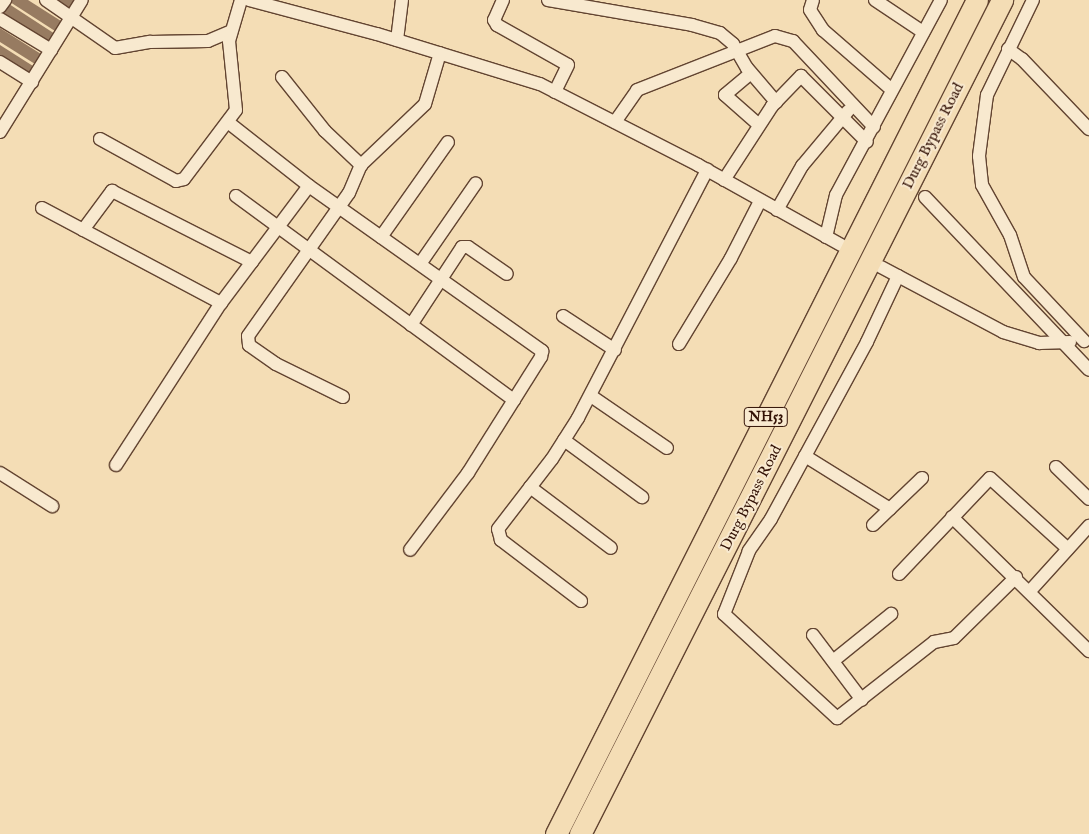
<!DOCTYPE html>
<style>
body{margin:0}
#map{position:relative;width:1089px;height:834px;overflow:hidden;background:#f4ddb5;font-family:"IM FELL English",serif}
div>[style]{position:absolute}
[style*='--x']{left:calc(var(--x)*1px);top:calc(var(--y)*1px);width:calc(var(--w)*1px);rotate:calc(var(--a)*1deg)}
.building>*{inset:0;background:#977b61;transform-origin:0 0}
.roads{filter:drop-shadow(1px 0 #624431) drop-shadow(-1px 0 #624431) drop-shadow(0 1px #624431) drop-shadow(0 -1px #624431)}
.minor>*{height:12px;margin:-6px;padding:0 6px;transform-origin:6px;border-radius:6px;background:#f8e9cf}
.trunk>*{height:21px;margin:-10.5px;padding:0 10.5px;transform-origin:10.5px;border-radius:10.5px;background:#f4ddb5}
span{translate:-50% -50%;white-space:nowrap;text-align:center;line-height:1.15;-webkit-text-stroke:4px #f8e9cf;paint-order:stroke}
.shield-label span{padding:1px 4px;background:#f8e9cf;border:1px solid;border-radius:4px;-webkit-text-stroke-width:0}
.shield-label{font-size:14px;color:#321105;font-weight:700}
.street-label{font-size:15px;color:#321105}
</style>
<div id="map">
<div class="building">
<div style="clip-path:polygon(11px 0,28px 0,61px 21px,55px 31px,10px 2px)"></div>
<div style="clip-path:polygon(54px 0,75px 0,69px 9px)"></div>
<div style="left:9px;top:4px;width:54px;height:12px;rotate:33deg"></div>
<div style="clip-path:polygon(0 28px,41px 54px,35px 64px,0 42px)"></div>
<div style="clip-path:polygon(0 45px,33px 66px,27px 76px,0 58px)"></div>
</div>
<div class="roads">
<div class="minor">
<div style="--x:46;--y:0;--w:84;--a:34.8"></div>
<div style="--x:115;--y:48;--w:36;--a:-10"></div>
<div style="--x:150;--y:42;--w:58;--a:-1"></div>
<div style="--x:208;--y:41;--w:25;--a:-23"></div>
<div style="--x:249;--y:0;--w:132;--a:14.9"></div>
<div style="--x:377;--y:34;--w:170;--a:17.1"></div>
<div style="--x:540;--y:84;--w:178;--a:27.1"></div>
<div style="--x:698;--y:165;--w:164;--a:29.2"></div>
<div style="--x:503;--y:0;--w:22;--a:114"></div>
<div style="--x:494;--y:20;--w:6;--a:59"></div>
<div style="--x:497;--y:25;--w:81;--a:29.4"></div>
<div style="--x:568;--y:65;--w:30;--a:116"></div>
<div style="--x:548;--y:0;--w:146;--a:9.8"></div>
<div style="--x:692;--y:25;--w:29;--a:16"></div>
<div style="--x:720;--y:33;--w:17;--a:40"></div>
<div style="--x:733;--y:44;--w:28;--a:60"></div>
<div style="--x:747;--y:68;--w:45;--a:49.5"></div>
<div style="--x:813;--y:0;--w:10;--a:107"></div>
<div style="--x:810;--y:10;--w:24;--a:57"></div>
<div style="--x:823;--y:30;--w:91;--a:41"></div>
<div style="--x:875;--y:0;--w:58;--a:33.7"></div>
<div style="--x:1033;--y:0;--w:106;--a:115.8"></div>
<div style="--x:987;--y:95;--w:62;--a:97.5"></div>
<div style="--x:979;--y:156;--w:29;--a:84"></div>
<div style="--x:982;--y:185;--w:57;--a:60.8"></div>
<div style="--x:1010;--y:235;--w:44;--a:71.6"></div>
<div style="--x:1024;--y:277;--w:88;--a:46.8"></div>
<div style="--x:0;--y:7;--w:9;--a:-54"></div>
<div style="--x:0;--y:19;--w:60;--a:31.3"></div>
<div style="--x:397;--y:40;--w:40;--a:-82.9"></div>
<div style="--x:1008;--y:49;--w:17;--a:36"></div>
<div style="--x:1022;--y:59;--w:97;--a:46.3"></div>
<div style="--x:0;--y:62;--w:38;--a:32"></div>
<div style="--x:751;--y:73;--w:34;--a:140"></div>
<div style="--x:725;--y:95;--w:45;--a:41.4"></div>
<div style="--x:282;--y:77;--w:69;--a:51.5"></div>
<div style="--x:325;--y:131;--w:50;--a:43.4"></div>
<div style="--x:615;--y:122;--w:39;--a:-55"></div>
<div style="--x:637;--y:90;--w:148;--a:-21.4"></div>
<div style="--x:775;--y:36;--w:19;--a:16"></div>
<div style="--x:793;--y:41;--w:118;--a:46.7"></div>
<div style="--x:229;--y:123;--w:102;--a:38.2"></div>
<div style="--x:309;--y:186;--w:286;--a:35.3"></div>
<div style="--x:542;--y:351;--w:6;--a:99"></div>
<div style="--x:541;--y:357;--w:137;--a:122.2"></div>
<div style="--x:468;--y:473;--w:96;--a:127"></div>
<div style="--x:0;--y:132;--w:155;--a:-58.2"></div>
<div style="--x:100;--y:139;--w:87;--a:28.9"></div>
<div style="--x:176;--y:181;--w:8;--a:-14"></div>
<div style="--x:184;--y:179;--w:86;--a:-53"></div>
<div style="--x:236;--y:110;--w:69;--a:-95.8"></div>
<div style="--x:229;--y:41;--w:43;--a:-73.7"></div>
<div style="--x:724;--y:180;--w:88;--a:-57"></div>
<div style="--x:772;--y:106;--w:42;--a:-46"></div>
<div style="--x:801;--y:76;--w:93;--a:45"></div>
<div style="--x:236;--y:196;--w:345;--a:36.3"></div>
<div style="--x:925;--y:197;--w:238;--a:46.5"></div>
<div style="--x:42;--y:208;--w:203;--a:28"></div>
<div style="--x:777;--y:210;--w:51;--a:-60.4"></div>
<div style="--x:802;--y:166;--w:72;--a:-50.1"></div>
<div style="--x:83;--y:230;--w:49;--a:-53.4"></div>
<div style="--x:112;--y:191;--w:157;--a:26.9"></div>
<div style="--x:381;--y:237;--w:116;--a:-54.8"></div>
<div style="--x:826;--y:237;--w:43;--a:-76.6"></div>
<div style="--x:836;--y:195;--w:221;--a:-61.7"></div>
<div style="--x:420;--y:264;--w:98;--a:-55.3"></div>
<div style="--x:881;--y:267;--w:138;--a:28"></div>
<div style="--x:1003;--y:332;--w:38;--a:17"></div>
<div style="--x:1039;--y:343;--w:31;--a:-2"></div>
<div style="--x:898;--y:276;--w:73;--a:115.2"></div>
<div style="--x:867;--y:342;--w:201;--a:118.5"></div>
<div style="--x:771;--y:519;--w:39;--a:125"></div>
<div style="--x:749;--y:551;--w:68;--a:111.6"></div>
<div style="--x:724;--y:614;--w:154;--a:42.6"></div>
<div style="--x:837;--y:718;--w:123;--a:-38.1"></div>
<div style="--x:934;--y:642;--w:20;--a:-11"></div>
<div style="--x:954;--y:638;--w:87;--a:-44.5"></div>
<div style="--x:563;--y:316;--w:62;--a:33.2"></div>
<div style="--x:411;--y:325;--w:93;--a:-56.8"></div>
<div style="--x:462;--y:247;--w:6;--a:0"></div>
<div style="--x:468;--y:247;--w:47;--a:34.7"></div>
<div style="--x:679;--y:344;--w:100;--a:-58.8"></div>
<div style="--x:731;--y:258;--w:64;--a:-63"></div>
<div style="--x:591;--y:396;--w:92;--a:34.4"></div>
<div style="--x:343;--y:397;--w:75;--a:-153.8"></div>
<div style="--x:276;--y:364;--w:33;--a:-145"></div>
<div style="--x:249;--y:345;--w:9;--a:-96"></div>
<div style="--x:248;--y:336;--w:175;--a:-54.8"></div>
<div style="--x:349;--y:193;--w:30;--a:-67"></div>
<div style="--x:361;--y:165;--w:88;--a:-43.6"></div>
<div style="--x:425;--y:104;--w:53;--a:-73.6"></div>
<div style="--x:564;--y:440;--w:97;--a:36.2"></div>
<div style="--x:805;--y:456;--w:100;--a:31.9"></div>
<div style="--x:116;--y:465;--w:193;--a:-57.1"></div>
<div style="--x:221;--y:303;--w:146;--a:-53.1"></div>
<div style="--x:1056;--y:467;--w:46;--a:44.1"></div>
<div style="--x:0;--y:473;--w:62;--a:32.4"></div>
<div style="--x:530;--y:487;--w:101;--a:37"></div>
<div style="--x:952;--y:517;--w:192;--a:44.4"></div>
<div style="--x:873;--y:525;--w:68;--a:-43.8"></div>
<div style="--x:899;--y:574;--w:132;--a:-46.5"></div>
<div style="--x:990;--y:478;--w:105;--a:42.3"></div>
<div style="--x:1030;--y:591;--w:88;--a:-47.8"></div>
<div style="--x:581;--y:601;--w:101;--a:-142.7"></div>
<div style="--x:501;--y:540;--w:11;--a:-105"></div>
<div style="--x:498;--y:529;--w:88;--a:-52.4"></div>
<div style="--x:552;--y:459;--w:49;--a:-57.6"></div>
<div style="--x:578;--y:418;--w:280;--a:-62.5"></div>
<div style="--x:813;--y:635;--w:81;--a:53"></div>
<div style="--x:833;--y:661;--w:75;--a:-39"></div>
</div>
<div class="trunk">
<div style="--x:556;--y:834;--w:934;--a:-63.22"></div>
<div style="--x:580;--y:834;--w:935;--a:-63.16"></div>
</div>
</div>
<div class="shield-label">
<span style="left:766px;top:417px">NH53</span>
</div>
<div class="street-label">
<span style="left:933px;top:136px;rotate:-63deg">Durg Bypass Road</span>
<span style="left:751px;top:498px;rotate:-63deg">Durg Bypass Road</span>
</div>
</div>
